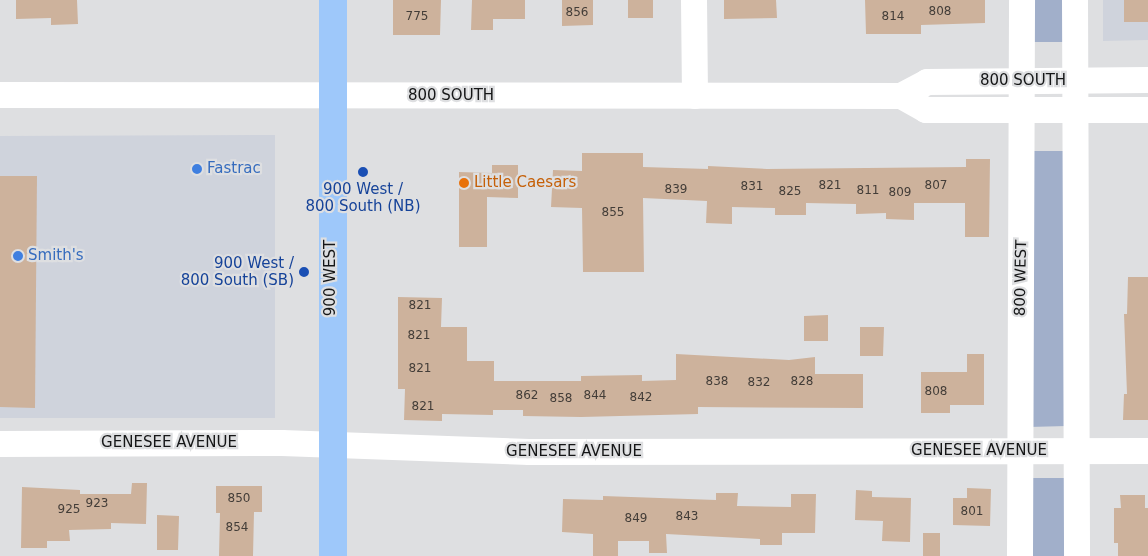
<!DOCTYPE html>
<style>
body{margin:0}
#map{position:relative;width:1148px;height:556px;overflow:hidden;background:#dedfe1;font-family:"DejaVu Sans",sans-serif}
div>[style]{position:absolute}
.built>*{inset:0;background:#cfd3dc}
.green>*{inset:0;background:#a1afca}
.building>*{inset:0;background:#cdb29c}
.minor>*{height:26px;margin:-13px;padding:0 13px;transform-origin:13px;border-radius:13px;background:#fff}
.major>*{height:28px;margin:-14px;padding:0 14px;transform-origin:14px;border-radius:14px;background:#9ec8fa}
.dots>*{width:14px;height:14px;translate:-50% -50%;box-sizing:border-box;border:2px solid #dedfe1;border-radius:50%}
span{translate:-50% -50%;white-space:nowrap;text-align:center;line-height:1.15;-webkit-text-stroke:4.5px #dedfe1;paint-order:stroke}
.number-label{font-size:12px;color:#433d38}
.number-label span{-webkit-text-stroke-width:0}
.street-label{font-size:15px;color:#151617}
.shop-label{font-size:15px;color:#366cbe}
.left{translate:0 -50%;text-align:left}
.food-label{font-size:15px;color:#c56008}
.transit-label{font-size:15px;color:#164399}
.right{translate:-100% -50%;text-align:right}
</style>
<div id="map">
<div class="built">
<div style="clip-path:polygon(1103px 0,1148px 0,1148px 40px,1103px 41px)"></div>
<div style="clip-path:polygon(275px 135px,275px 418px,0 418px,0 136px)"></div>
</div>
<div class="green">
<div style="clip-path:polygon(1027px 0,1067px 0,1067px 42px,1027px 42px)"></div>
<div style="clip-path:polygon(1028px 151px,1067px 151px,1067px 426px,1028px 427px)"></div>
<div style="clip-path:polygon(1028px 478px,1067px 478px,1067px 556px,1028px 556px)"></div>
</div>
<div class="building">
<div style="clip-path:polygon(16px 0,77px 0,78px 24px,51px 25px,51px 18px,16px 19px)"></div>
<div style="clip-path:polygon(393px 0,441px 0,440px 35px,393px 35px)"></div>
<div style="clip-path:polygon(472px 0,525px 0,525px 19px,493px 19px,493px 30px,471px 30px)"></div>
<div style="clip-path:polygon(562px 0,593px 0,593px 25px,562px 26px)"></div>
<div style="clip-path:polygon(628px 0,653px 0,653px 18px,628px 18px)"></div>
<div style="clip-path:polygon(724px 0,776px 0,777px 18px,724px 19px)"></div>
<div style="clip-path:polygon(865px 0,985px 0,985px 23px,921px 25px,921px 34px,866px 34px)"></div>
<div style="clip-path:polygon(1124px 0,1148px 0,1148px 22px,1124px 22px)"></div>
<div style="clip-path:polygon(582px 153px,643px 153px,643px 167px,708px 169px,708px 166px,767px 169px,966px 167px,966px 159px,990px 159px,989px 237px,965px 237px,965px 203px,914px 203px,914px 220px,886px 219px,886px 213px,856px 214px,856px 204px,806px 203px,806px 215px,775px 215px,775px 208px,732px 207px,732px 224px,706px 223px,707px 201px,643px 198px,644px 272px,583px 272px,582px 208px,551px 207px,553px 170px,582px 171px)"></div>
<div style="clip-path:polygon(492px 165px,518px 165px,518px 198px,487px 197px,487px 247px,459px 247px,459px 172px,492px 173px)"></div>
<div style="clip-path:polygon(0 176px,37px 176px,35px 408px,0 407px)"></div>
<div style="clip-path:polygon(1128px 277px,1148px 277px,1148px 420px,1123px 420px,1124px 394px,1127px 394px,1124px 314px,1127px 314px)"></div>
<div style="clip-path:polygon(398px 297px,442px 298px,441px 327px,467px 327px,467px 361px,494px 361px,494px 381px,581px 381px,581px 376px,642px 375px,642px 381px,676px 380px,676px 354px,789px 360px,815px 357px,815px 374px,863px 374px,863px 408px,698px 407px,698px 414px,581px 417px,523px 416px,523px 410px,493px 410px,493px 415px,442px 414px,442px 421px,404px 420px,405px 389px,398px 389px)"></div>
<div style="clip-path:polygon(828px 315px,828px 341px,804px 341px,804px 316px)"></div>
<div style="clip-path:polygon(860px 327px,884px 327px,883px 356px,860px 356px)"></div>
<div style="clip-path:polygon(967px 354px,984px 354px,984px 405px,950px 405px,950px 413px,921px 413px,921px 372px,967px 372px)"></div>
<div style="clip-path:polygon(132px 483px,147px 483px,146px 524px,111px 523px,111px 529px,69px 530px,70px 541px,47px 541px,47px 548px,21px 548px,22px 487px,80px 490px,80px 494px,131px 494px)"></div>
<div style="clip-path:polygon(216px 486px,262px 486px,262px 512px,254px 512px,253px 556px,219px 556px,220px 513px,216px 513px)"></div>
<div style="clip-path:polygon(967px 488px,991px 489px,990px 526px,953px 525px,953px 498px,967px 498px)"></div>
<div style="clip-path:polygon(856px 490px,872px 491px,872px 497px,911px 498px,910px 542px,882px 541px,883px 521px,855px 520px)"></div>
<div style="clip-path:polygon(716px 493px,738px 493px,737px 506px,791px 507px,791px 494px,816px 494px,815px 533px,782px 533px,782px 545px,760px 545px,760px 539px,666px 534px,667px 553px,649px 553px,649px 541px,618px 541px,618px 556px,593px 556px,593px 534px,562px 532px,563px 499px,603px 500px,603px 496px,716px 500px)"></div>
<div style="clip-path:polygon(1120px 495px,1145px 495px,1145px 508px,1148px 508px,1148px 556px,1118px 556px,1118px 543px,1114px 543px,1114px 508px,1121px 508px)"></div>
<div style="clip-path:polygon(157px 515px,179px 516px,178px 550px,157px 550px)"></div>
<div style="clip-path:polygon(923px 533px,940px 533px,940px 556px,923px 556px)"></div>
</div>
<div class="minor">
<div style="left:694px;top:0;width:96px;rotate:89.4deg"></div>
<div style="left:1075px;top:0;width:556px;rotate:89.79deg"></div>
<div style="left:0;top:95px;width:901px;rotate:0.06deg"></div>
<div style="left:901px;top:96px;width:30px;rotate:-28deg"></div>
<div style="left:927px;top:82px;width:221px;rotate:-0.5deg"></div>
<div style="left:901px;top:96px;width:29px;rotate:29deg"></div>
<div style="left:926px;top:110px;width:222px"></div>
<div style="left:0;top:444px;width:282px;rotate:-0.2deg"></div>
<div style="left:282px;top:443px;width:247px;rotate:2.1deg"></div>
<div style="left:529px;top:452px;width:619px;rotate:-0.09deg"></div>
<div style="left:1020px;top:556px;width:556px;rotate:-89.79deg"></div>
</div>
<div class="major">
<div style="left:333px;top:0;width:556px;rotate:90deg"></div>
</div>
<div class="dots">
<div style="left:197px;top:169px;background:#3f7fe0"></div>
<div style="left:363px;top:172px;background:#1a4fb4"></div>
<div style="left:464px;top:183px;background:#e8710a"></div>
<div style="left:18px;top:256px;background:#3f7fe0"></div>
<div style="left:304px;top:272px;background:#1a4fb4"></div>
</div>
<div class="number-label">
<span style="left:940px;top:12px">808</span>
<span style="left:577px;top:13px">856</span>
<span style="left:417px;top:17px">775</span>
<span style="left:893px;top:17px">814</span>
<span style="left:830px;top:186px">821</span>
<span style="left:936px;top:186px">807</span>
<span style="left:752px;top:187px">831</span>
<span style="left:676px;top:190px">839</span>
<span style="left:868px;top:191px">811</span>
<span style="left:790px;top:192px">825</span>
<span style="left:900px;top:193px">809</span>
<span style="left:613px;top:213px">855</span>
<span style="left:420px;top:306px">821</span>
<span style="left:419px;top:336px">821</span>
<span style="left:420px;top:369px">821</span>
<span style="left:717px;top:382px">838</span>
<span style="left:802px;top:382px">828</span>
<span style="left:759px;top:383px">832</span>
<span style="left:936px;top:392px">808</span>
<span style="left:527px;top:396px">862</span>
<span style="left:595px;top:396px">844</span>
<span style="left:641px;top:398px">842</span>
<span style="left:561px;top:399px">858</span>
<span style="left:423px;top:407px">821</span>
<span style="left:239px;top:499px">850</span>
<span style="left:97px;top:504px">923</span>
<span style="left:69px;top:510px">925</span>
<span style="left:972px;top:512px">801</span>
<span style="left:687px;top:517px">843</span>
<span style="left:636px;top:519px">849</span>
<span style="left:237px;top:528px">854</span>
</div>
<div class="street-label">
<span style="left:1023px;top:81px">800 SOUTH</span>
<span style="left:451px;top:96px">800 SOUTH</span>
<span style="left:331px;top:278px;rotate:-90deg">900 WEST</span>
<span style="left:1021px;top:278px;rotate:-89deg">800 WEST</span>
<span style="left:169px;top:443px">GENESEE AVENUE</span>
<span style="left:979px;top:451px">GENESEE AVENUE</span>
<span style="left:574px;top:452px">GENESEE AVENUE</span>
</div>
<div class="shop-label">
<span class="left" style="left:207px;top:169px">Fastrac</span>
<span class="left" style="left:28px;top:256px">Smith's</span>
</div>
<div class="food-label">
<span class="left" style="left:474px;top:183px">Little Caesars</span>
</div>
<div class="transit-label">
<span style="left:363px;top:198px">900 West /<br>800 South (NB)</span>
<span class="right" style="left:294px;top:272px">900 West /<br>800 South (SB)</span>
</div>
</div>
